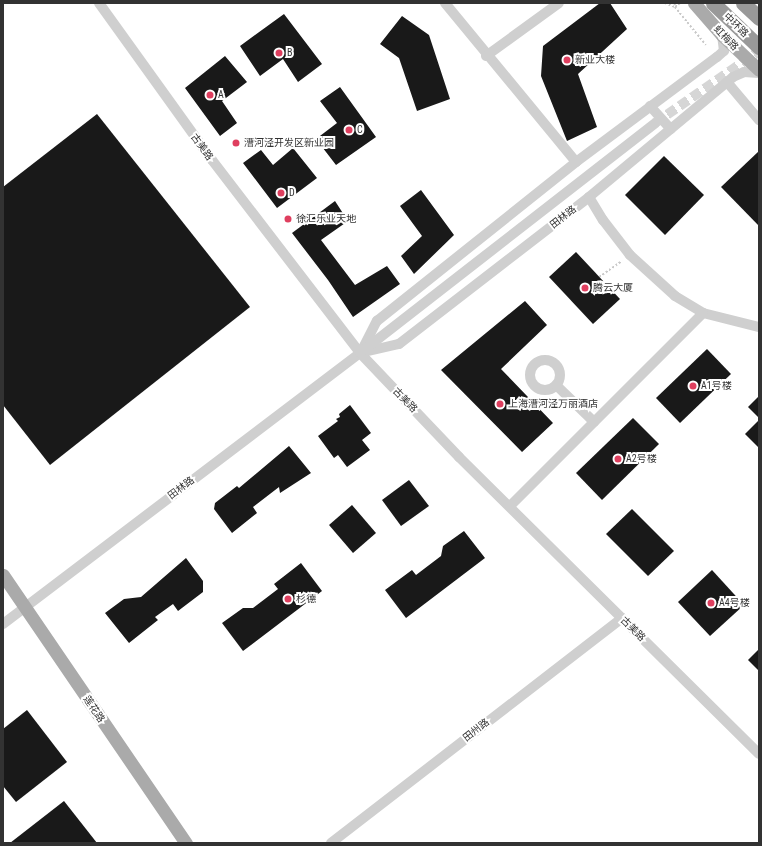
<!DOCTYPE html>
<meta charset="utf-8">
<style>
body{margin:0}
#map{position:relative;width:762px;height:846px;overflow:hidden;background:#fff;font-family:"Roboto Condensed","Noto Sans SC",sans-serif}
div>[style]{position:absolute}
.building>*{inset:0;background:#191919}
.minor-tunnel>*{height:10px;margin-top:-5px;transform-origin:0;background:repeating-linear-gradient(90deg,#d6d6d6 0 10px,transparent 0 15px)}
.path>*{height:1.5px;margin-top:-0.75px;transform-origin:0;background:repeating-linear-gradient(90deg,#c9c9c9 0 2px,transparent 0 4px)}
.minor>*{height:10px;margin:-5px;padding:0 5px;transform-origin:5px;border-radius:5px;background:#cfcfcf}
.minor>.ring{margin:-5px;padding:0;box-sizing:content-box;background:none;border:10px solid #cfcfcf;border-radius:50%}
.major>*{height:13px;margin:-6.5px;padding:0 6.5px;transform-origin:6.5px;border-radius:6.5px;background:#aaa}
.highway>*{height:15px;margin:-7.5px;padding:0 7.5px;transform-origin:7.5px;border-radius:7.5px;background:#999}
.dots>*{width:11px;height:11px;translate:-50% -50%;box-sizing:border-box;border:2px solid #fff;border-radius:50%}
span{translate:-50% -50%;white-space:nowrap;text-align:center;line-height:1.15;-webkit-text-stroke:4px #fff;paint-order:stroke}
.street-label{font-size:10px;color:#323232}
.poi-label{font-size:10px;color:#323232}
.left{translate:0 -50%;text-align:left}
.frame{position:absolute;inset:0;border:4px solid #323232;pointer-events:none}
</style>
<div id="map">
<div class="building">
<div style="clip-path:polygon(600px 3px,610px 3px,627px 29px,578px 74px,597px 127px,567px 141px,541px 76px,543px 46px)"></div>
<div style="clip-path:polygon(284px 14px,322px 64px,298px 82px,283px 59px,260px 76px,240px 46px)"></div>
<div style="clip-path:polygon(402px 16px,429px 35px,450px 99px,417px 111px,399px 58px,380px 44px)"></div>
<div style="clip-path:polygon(225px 56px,247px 82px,222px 101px,237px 123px,220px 136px,185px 88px)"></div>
<div style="clip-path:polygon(340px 87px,376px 137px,336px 165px,316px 139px,337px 123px,320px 101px)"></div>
<div style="clip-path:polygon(97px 114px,250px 307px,50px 465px,3px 405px,3px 187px)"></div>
<div style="clip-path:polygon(293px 148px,317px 178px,277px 208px,243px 163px,261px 150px,273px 165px)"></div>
<div style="clip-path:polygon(759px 151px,759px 226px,721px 187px)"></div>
<div style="clip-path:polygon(664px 156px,704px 195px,665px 235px,625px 195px)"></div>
<div style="clip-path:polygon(421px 190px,454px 235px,414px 274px,401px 256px,422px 236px,400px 206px)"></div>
<div style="clip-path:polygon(335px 201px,348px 221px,321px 240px,355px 285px,387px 266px,400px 284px,353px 317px,328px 280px,292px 233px)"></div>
<div style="clip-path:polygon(576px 252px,620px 299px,593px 324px,549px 277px)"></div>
<div style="clip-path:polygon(525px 301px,547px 325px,501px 369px,553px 423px,522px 452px,441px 370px)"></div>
<div style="clip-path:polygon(707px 349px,731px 374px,680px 423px,656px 398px)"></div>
<div style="clip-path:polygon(759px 396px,759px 418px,748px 407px)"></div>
<div style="clip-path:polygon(350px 405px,371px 433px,362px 440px,370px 450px,347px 467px,338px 455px,334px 458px,318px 436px,338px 421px,336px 419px,340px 417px,339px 414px)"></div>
<div style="clip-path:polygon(633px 418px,659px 444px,602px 500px,576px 473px)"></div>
<div style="clip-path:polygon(759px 420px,759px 448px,745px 434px)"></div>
<div style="clip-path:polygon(289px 446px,311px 473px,280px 493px,279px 487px,253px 507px,257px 513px,232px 533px,214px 509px,215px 503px,237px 486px,239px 488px)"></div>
<div style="clip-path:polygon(409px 480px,429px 506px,401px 526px,382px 500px)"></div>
<div style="clip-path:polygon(352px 505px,376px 533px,353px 553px,329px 525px)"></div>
<div style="clip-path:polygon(632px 509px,674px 551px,648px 576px,606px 534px)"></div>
<div style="clip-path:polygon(464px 531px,485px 558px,406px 618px,385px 590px,412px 570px,416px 575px,441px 556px,443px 546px)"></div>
<div style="clip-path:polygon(186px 558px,203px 581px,203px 592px,178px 611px,173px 604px,155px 617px,158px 620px,129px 643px,105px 613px,124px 599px,141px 597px)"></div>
<div style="clip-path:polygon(301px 563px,322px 591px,243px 651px,222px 623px,243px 608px,253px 608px,278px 589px,274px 584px)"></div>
<div style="clip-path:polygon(712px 570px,744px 605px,710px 636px,678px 602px)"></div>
<div style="clip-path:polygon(759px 649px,759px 671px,748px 660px)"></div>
<div style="clip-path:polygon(27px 710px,67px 762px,16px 802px,3px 786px,3px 729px)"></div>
<div style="clip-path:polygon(64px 801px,97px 843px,10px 843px)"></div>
</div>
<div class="minor-tunnel">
<div style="left:655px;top:123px;width:126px;rotate:-34.7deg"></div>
</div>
<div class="path">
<div style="left:665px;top:3px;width:11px;rotate:22deg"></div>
<div style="left:675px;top:7px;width:6px;rotate:-39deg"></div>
<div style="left:675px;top:3px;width:4px;rotate:90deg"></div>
<div style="left:675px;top:7px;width:49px;rotate:50.8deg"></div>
<div style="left:599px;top:277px;width:28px;rotate:-35deg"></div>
</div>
<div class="minor">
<div style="left:99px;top:3px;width:193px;rotate:54.3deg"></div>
<div style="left:212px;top:160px;width:243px;rotate:52.5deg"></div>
<div style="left:360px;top:353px;width:144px;rotate:46.4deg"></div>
<div style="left:459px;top:457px;width:422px;rotate:44.7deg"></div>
<div style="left:445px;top:3px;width:206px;rotate:50.5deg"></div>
<div style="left:486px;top:56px;width:90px;rotate:-36deg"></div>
<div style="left:727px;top:82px;width:50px;rotate:49.9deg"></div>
<div style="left:650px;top:106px;width:31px;rotate:48deg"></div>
<div style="left:589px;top:197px;width:27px;rotate:59deg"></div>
<div style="left:603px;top:220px;width:44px;rotate:52.4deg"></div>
<div style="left:630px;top:255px;width:61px;rotate:42.3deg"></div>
<div style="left:675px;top:296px;width:33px;rotate:31deg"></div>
<div style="left:703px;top:313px;width:58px;rotate:14deg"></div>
<div style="left:362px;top:350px;width:33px;rotate:-63deg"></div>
<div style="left:377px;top:321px;width:255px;rotate:-38.6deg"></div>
<div style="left:576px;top:162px;width:176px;rotate:-36.7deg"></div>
<div style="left:717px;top:57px;width:9px;rotate:-41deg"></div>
<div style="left:724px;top:51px;width:16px;rotate:-97deg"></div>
<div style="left:364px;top:352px;width:36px;rotate:-13deg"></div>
<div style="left:399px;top:344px;width:240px;rotate:-37.7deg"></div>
<div style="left:589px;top:197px;width:187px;rotate:-39.8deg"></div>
<div style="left:733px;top:77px;width:12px;rotate:-24deg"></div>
<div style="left:744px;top:72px;width:15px;rotate:4deg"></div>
<div class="ring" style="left:530px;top:360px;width:20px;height:20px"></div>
<div style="left:556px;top:385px;width:53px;rotate:44.2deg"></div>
<div style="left:510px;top:506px;width:273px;rotate:-45deg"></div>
<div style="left:3px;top:624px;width:448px;rotate:-37.2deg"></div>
<div style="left:360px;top:353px;width:374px;rotate:-37.9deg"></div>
<div style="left:331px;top:843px;width:368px;rotate:-37.7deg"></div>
</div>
<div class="major">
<div style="left:694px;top:3px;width:43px;rotate:48.8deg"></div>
<div style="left:722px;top:35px;width:51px;rotate:43.4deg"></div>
<div style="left:3px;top:575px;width:325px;rotate:55.7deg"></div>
</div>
<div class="highway">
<div style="left:713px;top:3px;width:64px;rotate:43.7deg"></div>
<div style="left:743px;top:3px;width:22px;rotate:43deg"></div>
</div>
<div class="dots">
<div style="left:279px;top:53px;background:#df3f5f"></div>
<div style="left:567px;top:60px;background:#df3f5f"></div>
<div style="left:210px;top:95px;background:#df3f5f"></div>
<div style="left:349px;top:130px;background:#df3f5f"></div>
<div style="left:236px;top:143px;background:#df3f5f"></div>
<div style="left:281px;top:193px;background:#df3f5f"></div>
<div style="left:288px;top:219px;background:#df3f5f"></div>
<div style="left:585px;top:288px;background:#df3f5f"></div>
<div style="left:693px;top:386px;background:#df3f5f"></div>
<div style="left:500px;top:404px;background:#df3f5f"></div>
<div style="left:618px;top:459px;background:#df3f5f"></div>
<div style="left:288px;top:599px;background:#df3f5f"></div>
<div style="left:711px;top:603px;background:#df3f5f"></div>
</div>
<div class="street-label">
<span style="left:736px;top:25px;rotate:44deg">中环路</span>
<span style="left:726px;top:38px;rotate:46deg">虹梅路</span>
<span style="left:202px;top:147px;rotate:54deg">古美路</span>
<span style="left:563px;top:217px;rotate:-38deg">田林路</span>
<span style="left:405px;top:400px;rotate:46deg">古美路</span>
<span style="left:181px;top:488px;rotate:-37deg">田林路</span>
<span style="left:633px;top:629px;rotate:45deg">古美路</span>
<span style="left:94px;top:709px;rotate:56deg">莲花路</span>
<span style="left:476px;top:730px;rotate:-38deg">田州路</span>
</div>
<div class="poi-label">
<span class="left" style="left:287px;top:53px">B</span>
<span class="left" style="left:575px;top:60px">新业大楼</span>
<span class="left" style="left:218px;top:95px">A</span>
<span class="left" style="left:357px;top:130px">C</span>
<span class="left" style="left:244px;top:143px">漕河泾开发区新业园</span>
<span class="left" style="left:289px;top:193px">D</span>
<span class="left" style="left:296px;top:219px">徐汇乐业天地</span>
<span class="left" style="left:593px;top:288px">腾云大厦</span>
<span class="left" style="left:701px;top:386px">A1号楼</span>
<span class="left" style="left:508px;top:404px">上海漕河泾万丽酒店</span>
<span class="left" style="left:626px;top:459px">A2号楼</span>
<span class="left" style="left:296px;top:599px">杉德</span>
<span class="left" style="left:719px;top:603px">A4号楼</span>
</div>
<div class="frame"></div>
</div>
